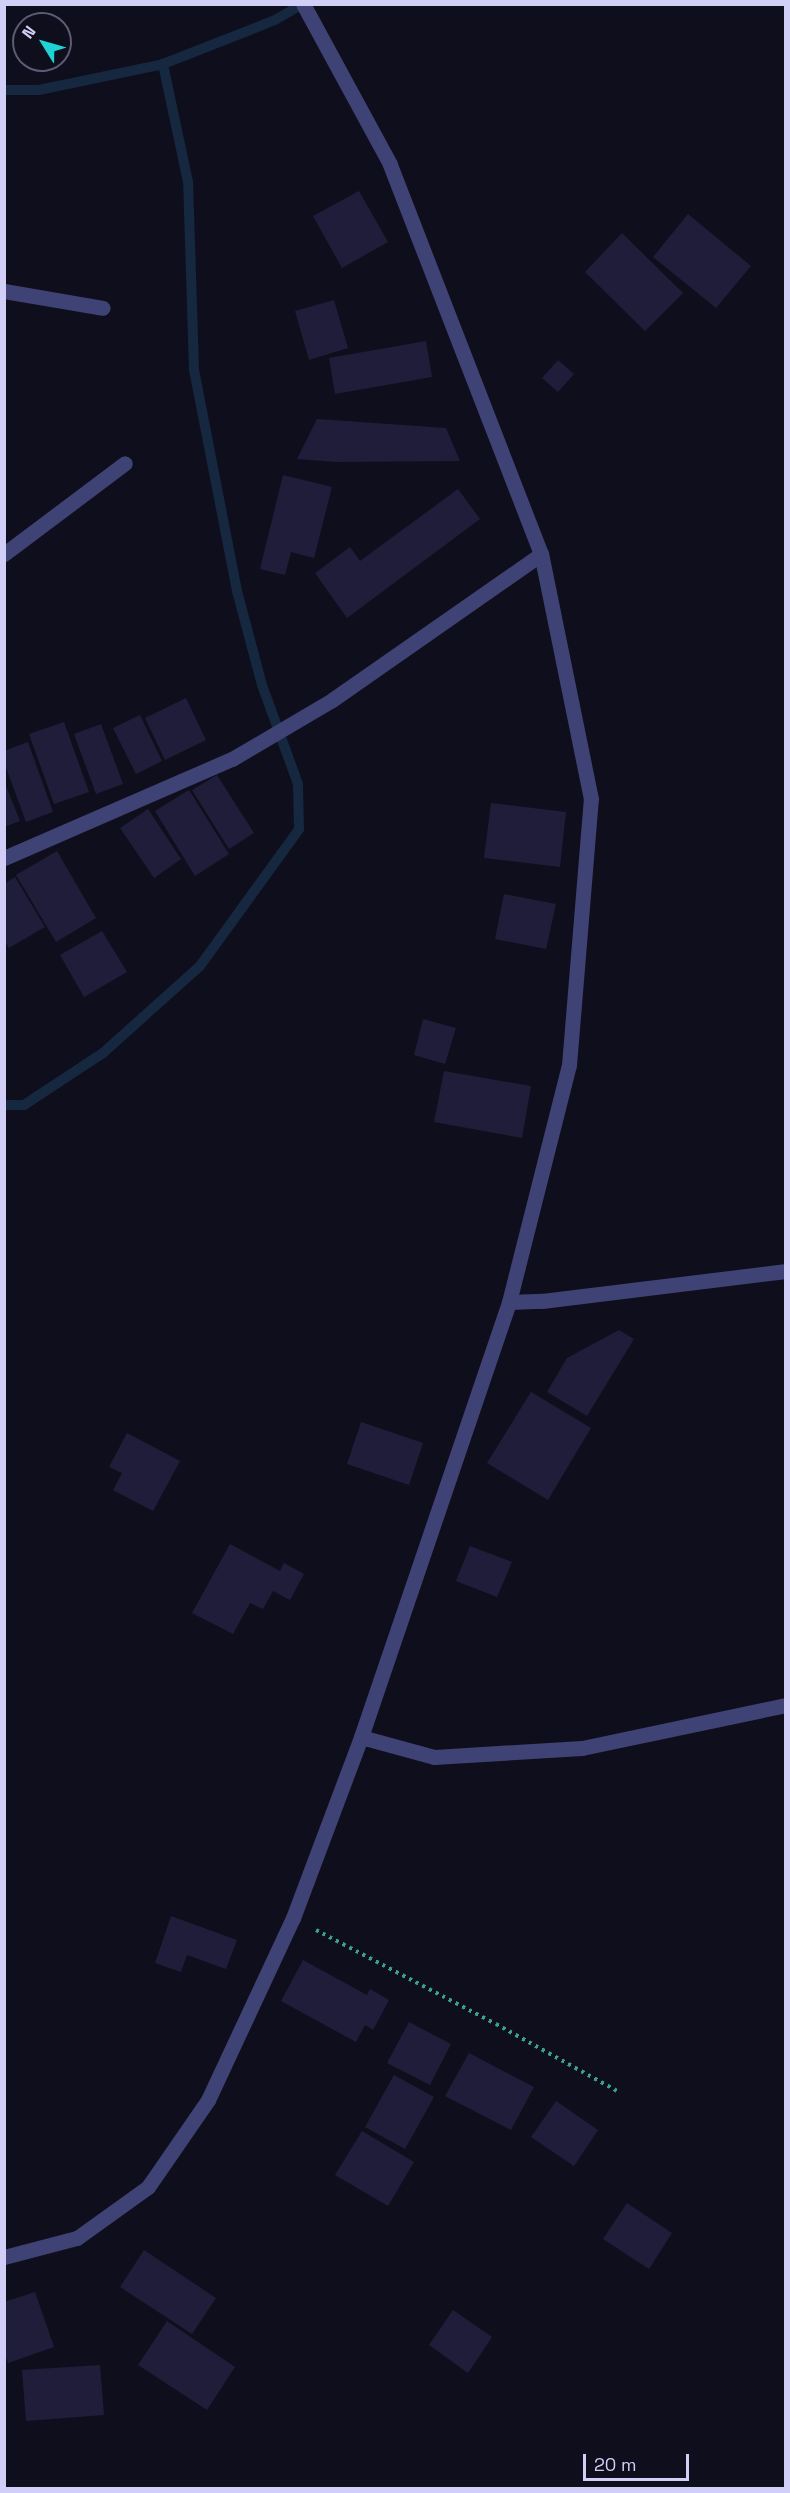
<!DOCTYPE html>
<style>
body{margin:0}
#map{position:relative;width:790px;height:2493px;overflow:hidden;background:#0f0e1c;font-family:"Space Grotesk",sans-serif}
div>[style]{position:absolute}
.stream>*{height:10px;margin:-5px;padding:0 5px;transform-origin:5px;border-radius:5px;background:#15283f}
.building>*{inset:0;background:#201d3a}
.path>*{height:4px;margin-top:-2px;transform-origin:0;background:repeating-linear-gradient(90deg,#3d9f91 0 3px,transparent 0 7.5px)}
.minor>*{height:15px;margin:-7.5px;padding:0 7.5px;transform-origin:7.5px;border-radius:7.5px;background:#3f4274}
span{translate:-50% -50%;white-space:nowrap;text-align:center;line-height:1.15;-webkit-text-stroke:4.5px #0f0e1c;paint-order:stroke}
.frame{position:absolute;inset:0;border:6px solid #d1cff8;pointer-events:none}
.north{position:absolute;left:12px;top:12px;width:60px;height:60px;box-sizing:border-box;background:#0f0e1c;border:2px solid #5d5b74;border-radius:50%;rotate:307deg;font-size:16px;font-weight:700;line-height:24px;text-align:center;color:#d1cff8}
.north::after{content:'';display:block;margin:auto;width:21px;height:27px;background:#1ed2d5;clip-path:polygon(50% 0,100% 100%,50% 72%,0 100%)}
.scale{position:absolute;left:583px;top:2454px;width:106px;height:27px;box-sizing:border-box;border:3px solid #d1cff8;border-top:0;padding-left:8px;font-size:18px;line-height:21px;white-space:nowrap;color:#d1cff8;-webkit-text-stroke:4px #0f0e1c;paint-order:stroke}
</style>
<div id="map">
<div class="stream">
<div style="left:4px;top:90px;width:35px"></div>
<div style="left:39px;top:90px;width:127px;rotate:-11.8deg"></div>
<div style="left:163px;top:64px;width:120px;rotate:-21.4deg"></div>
<div style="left:275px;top:20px;width:32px;rotate:-30deg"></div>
<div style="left:4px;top:1105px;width:20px"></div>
<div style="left:24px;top:1105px;width:95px;rotate:-33.4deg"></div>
<div style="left:103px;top:1053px;width:130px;rotate:-41.9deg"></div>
<div style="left:200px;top:966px;width:169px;rotate:-54.1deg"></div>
<div style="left:299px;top:829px;width:45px;rotate:-91.3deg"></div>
<div style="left:298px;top:784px;width:105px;rotate:-110deg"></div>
<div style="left:262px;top:685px;width:97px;rotate:-104.9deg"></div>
<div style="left:237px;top:591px;width:225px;rotate:-101deg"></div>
<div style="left:194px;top:370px;width:188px;rotate:-91.8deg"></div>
<div style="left:188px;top:182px;width:121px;rotate:-102deg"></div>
</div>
<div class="building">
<div style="clip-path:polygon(359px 191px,388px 242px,342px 268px,313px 216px)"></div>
<div style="clip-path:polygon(688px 214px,751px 266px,716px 308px,653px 257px)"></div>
<div style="clip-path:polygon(622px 233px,683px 293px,645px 331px,585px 272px)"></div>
<div style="clip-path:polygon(334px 300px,348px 348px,309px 360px,295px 311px)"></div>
<div style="clip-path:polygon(426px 341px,432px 377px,335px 394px,329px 358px)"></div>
<div style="clip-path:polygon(558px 360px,574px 374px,558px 392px,542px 378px)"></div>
<div style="clip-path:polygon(317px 419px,446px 428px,460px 461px,336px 462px,297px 459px)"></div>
<div style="clip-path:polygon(283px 475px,332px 487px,314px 558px,291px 552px,285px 575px,260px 569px)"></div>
<div style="clip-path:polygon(458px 489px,480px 519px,347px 618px,315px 573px,350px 547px,360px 561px)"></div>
<div style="clip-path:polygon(186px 698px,206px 740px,165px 760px,145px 718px)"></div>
<div style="clip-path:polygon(140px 715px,162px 761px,136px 774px,113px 728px)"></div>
<div style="clip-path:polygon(64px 722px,89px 792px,54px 804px,29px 734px)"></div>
<div style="clip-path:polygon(101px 724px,123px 784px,96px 794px,74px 734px)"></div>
<div style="clip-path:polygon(28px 742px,53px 812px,26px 822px,4px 762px,4px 751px)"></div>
<div style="clip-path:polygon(217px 775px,254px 833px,229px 849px,192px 790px)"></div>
<div style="clip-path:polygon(4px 781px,20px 821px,4px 827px)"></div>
<div style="clip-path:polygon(189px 790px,229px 854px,195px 876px,155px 811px)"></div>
<div style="clip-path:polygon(491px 803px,566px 812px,560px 867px,484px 858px)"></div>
<div style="clip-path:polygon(148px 809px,181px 859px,154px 878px,120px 828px)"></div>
<div style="clip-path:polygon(57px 851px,96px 918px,56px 942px,16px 875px)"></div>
<div style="clip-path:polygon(15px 877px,45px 927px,9px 948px,4px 940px,4px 884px)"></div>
<div style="clip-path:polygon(504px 894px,556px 904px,546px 949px,495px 939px)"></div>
<div style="clip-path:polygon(102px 931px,127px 972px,84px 997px,60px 955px)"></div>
<div style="clip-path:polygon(423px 1019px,456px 1028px,445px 1064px,414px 1055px)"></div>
<div style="clip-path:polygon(444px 1071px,531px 1086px,522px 1138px,434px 1122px)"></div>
<div style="clip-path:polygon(619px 1330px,634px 1339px,587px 1416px,547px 1392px,567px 1358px)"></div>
<div style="clip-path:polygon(531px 1392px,591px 1428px,548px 1500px,487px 1463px)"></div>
<div style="clip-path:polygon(361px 1422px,423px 1443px,409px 1485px,347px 1464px)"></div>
<div style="clip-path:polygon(127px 1433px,180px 1461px,153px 1511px,113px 1490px,122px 1473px,109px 1467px)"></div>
<div style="clip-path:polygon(230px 1544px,280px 1571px,284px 1563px,304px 1574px,290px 1600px,273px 1591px,263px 1609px,250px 1603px,233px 1634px,192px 1613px)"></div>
<div style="clip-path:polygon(470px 1546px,512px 1562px,497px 1597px,456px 1581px)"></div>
<div style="clip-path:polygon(171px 1916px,237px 1940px,226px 1969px,187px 1955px,181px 1972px,155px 1963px)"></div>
<div style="clip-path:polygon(303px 1960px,367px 1995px,370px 1989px,389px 2000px,373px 2030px,365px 2025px,356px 2042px,281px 2001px)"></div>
<div style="clip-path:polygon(409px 2022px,451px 2044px,430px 2085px,387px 2063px)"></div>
<div style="clip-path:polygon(469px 2053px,534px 2087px,511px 2130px,445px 2096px)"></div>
<div style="clip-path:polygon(394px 2075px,434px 2097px,405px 2149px,365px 2127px)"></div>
<div style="clip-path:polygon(556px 2101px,598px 2130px,574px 2166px,531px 2137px)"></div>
<div style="clip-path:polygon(362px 2131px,414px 2162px,388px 2206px,335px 2175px)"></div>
<div style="clip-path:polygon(627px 2203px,672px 2233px,649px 2269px,603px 2239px)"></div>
<div style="clip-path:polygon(144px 2250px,216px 2298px,192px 2334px,120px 2287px)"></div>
<div style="clip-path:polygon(35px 2292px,54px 2347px,8px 2363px,4px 2353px,4px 2302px)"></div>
<div style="clip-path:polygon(453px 2310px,492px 2337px,468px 2373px,429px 2345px)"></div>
<div style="clip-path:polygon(167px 2321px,235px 2367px,207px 2410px,138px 2365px)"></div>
<div style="clip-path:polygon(100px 2365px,104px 2415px,26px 2421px,22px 2370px)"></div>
</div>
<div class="path">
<div style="left:316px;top:1930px;width:203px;rotate:27.6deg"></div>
<div style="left:496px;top:2024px;width:141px;rotate:28.9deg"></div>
</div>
<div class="minor">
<div style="left:4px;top:291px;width:100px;rotate:9.7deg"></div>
<div style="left:4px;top:554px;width:151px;rotate:-36.9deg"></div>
<div style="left:4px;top:858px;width:249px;rotate:-23.5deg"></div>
<div style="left:232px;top:759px;width:116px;rotate:-30.5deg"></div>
<div style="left:332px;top:700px;width:255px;rotate:-34.9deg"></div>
<div style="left:509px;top:1302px;width:33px;rotate:-2deg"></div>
<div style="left:542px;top:1301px;width:246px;rotate:-7deg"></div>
<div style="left:361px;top:1737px;width:76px;rotate:15.3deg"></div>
<div style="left:434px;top:1757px;width:148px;rotate:-3.5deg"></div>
<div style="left:582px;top:1748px;width:208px;rotate:-11.9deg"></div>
<div style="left:4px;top:2257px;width:75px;rotate:-14.6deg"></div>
<div style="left:77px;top:2238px;width:87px;rotate:-35.7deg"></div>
<div style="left:148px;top:2187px;width:106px;rotate:-55.4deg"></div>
<div style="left:208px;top:2100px;width:201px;rotate:-65deg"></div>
<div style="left:293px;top:1918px;width:193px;rotate:-69.4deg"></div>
<div style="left:361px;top:1737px;width:459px;rotate:-71.2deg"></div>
<div style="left:509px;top:1302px;width:244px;rotate:-75.8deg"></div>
<div style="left:569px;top:1065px;width:267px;rotate:-85.3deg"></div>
<div style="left:591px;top:799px;width:250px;rotate:-101.5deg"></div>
<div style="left:541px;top:554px;width:418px;rotate:-111.2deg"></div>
<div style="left:390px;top:164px;width:182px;rotate:-118.5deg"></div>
</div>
<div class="frame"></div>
<div class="north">N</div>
<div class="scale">20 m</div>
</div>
